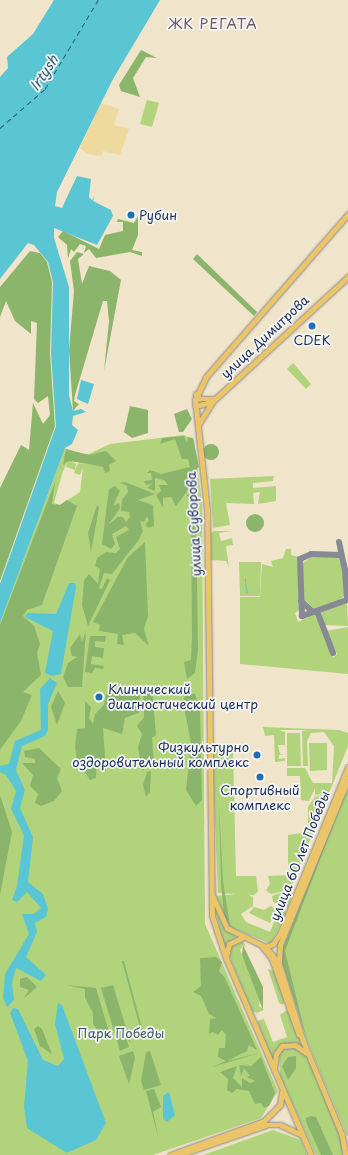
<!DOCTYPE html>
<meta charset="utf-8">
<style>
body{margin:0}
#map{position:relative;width:348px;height:1155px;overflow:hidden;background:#f0e4ca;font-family:"Playpen Sans",sans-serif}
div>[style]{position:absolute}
.green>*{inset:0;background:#b1d37c}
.forest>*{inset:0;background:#8cb56c}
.round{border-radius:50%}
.sand>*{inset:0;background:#eeda9e}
.water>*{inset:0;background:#5ac6d4}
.stream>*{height:1px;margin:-0.5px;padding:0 0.5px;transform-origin:0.5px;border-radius:0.5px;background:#5ac6d4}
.ferry>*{height:1px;margin-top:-0.5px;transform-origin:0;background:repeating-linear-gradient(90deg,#2e5c81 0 5px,transparent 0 9px)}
.taxiway>*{height:6px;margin:-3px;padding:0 3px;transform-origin:3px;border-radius:3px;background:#868a94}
.roads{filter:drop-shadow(0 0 1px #868a94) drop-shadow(0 0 1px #868a94)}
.major>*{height:4.5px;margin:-2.25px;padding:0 2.25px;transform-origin:2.25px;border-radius:2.25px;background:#edc569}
.dots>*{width:11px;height:11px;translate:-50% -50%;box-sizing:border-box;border:2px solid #f6f6f2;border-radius:50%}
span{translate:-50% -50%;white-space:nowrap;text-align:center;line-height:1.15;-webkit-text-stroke:3.5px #f6f6f2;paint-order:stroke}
.poi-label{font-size:13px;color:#1b2f5e}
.left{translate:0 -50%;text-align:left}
.right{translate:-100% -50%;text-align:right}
.street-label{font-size:13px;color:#1b2f5e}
.park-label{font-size:13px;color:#405866}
.neighbourhood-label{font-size:14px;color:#66586d;letter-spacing:1px}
.water-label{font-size:14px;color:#2e5c81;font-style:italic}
</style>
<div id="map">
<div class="green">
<div style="clip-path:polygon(147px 100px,159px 103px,152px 127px,140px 124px)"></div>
<div style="clip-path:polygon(293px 363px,311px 384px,306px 389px,287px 369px)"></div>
<div style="clip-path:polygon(evenodd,184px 435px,194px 440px,202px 503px,205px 924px,278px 1091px,261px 1118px,153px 1155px,0 1155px,0 623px,65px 448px,74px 453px,89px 454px,110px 444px,184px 435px,68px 459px,84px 464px,78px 463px,74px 473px,80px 475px,83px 467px,80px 492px,60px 505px,54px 503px,62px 474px,67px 462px,66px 467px,75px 470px,76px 464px,68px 459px)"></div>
<div style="clip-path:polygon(274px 476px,273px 481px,253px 483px,253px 488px,276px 486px,276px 501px,258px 504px,260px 492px,253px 493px,254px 504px,226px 503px,230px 525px,213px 528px,210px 479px)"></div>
<div style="clip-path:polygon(214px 531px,232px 531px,219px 533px,221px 541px,232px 538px,233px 545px,226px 546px,229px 568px,226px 561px,211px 560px,211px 533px)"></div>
<div style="clip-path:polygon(286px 549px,291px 549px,291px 555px,298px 557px,300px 609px,295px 613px,298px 622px,317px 613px,333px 658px,337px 654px,326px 631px,348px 627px,348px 674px,240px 664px,240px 597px,260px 597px,262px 564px,273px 567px,271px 561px,283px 558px)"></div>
<div style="clip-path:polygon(314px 555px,340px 556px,346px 593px,341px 600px,314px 609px,303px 598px,302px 564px)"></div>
<div style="clip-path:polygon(239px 562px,261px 562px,260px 596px,240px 596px)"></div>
<div style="clip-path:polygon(347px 602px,348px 626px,323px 625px,321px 610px)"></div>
<div style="clip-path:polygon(263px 727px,339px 730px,348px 733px,348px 746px,290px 890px,271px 894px,266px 890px,270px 884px,268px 876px,288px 875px,288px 835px,308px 832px,308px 807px,315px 797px,326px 793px,315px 795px,315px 788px,309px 801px,301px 800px,300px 776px,287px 776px,287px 768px,305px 768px,313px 783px,332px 783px,334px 746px,324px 732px,311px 733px,307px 741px,308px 766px,303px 766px,302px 731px,307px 730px,278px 730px,285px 732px,285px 745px,278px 745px,280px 754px,285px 754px,279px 755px,279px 759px,285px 758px,285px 761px,275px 762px,274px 735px,265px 736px)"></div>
<div style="clip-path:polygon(287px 733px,300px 733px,301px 766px,287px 766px)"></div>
<div style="clip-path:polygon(309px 743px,327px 743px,327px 770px,310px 771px)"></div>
<div style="clip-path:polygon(212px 749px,233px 750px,236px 876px,256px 876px,258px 891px,254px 895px,218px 893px)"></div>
<div style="clip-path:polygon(348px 783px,348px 1138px,306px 1038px,281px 952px)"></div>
<div style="clip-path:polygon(214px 863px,217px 896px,245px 893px,253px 897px,253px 906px,241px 914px,246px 922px,270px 932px,279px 909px,287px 912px,271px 944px,228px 926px,217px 901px)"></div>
<div style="clip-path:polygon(280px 893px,293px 893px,288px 908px,273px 902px,272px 896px)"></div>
<div style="clip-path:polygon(213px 903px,223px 925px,236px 937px,225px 948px)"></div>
<div style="clip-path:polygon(271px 906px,277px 908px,270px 923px,249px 913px,254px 907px,264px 910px)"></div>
<div style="clip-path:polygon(243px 941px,246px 947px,243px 945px,240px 950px,242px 955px,260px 998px,259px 1006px,264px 1010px,257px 1013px,252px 1011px,228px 953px,232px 944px)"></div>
<div style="clip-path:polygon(268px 969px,274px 971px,285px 1001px,283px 1005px,279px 1003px)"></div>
<div style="clip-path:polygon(287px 1010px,303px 1045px,283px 1044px,272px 1058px,257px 1021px,264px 1019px,273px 1042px,287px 1037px,280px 1015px)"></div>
<div style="clip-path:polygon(295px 1047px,307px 1055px,340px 1134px,343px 1155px,316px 1155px,280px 1076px,279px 1054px,286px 1047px)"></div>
<div style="clip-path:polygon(273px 1130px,301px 1140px,307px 1155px,203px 1155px)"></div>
</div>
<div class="forest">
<div style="clip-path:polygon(141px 50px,157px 58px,146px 57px,133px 78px,140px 97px,121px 91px,119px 85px)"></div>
<div style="clip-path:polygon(138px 216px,138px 235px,132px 250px,142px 252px,142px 256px,130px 252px,96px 258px,89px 249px,84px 253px,86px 246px,80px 244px,74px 252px,71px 249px,68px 259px,67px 245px,58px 237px,63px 231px,99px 249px,105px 235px,123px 231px,123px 222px,117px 222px,118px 219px,134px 223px)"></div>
<div style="clip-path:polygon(30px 251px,40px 253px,47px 262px,52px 282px,50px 354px,55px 426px,0 581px,0 488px,21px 445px,29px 450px,33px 403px,43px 424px,50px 415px,48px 396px,38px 403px,34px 399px,37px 323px,31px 321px,31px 334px,15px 321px,6px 301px,0 317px,0 287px)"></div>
<div style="clip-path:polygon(77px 252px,84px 254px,78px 259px,82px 284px,89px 266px,110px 271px,121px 280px,104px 371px,109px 321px,107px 301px,103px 301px,75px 395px,74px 401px,79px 404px,73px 411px,69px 350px,74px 291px,70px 261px)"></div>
<div style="clip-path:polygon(197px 254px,257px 312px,254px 316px,193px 259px)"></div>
<div style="clip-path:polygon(130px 406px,148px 410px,148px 433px,132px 438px,124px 432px)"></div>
<div style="clip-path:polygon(187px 409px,192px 419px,183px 432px,179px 432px,174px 414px)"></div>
<div style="clip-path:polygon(184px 436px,187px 443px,188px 437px,193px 438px,199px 467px,195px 470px,197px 478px,176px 506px,171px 497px,163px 498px,163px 508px,156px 495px,161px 491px,159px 485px,168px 485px,164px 480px,155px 478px,155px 491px,147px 488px,153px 483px,146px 485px,144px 481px,152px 480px,151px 473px,147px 473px,150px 470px,161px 474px,190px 467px,188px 459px,182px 459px,175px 439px,160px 444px,162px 438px)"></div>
<div class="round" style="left:203px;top:444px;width:16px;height:16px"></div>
<div style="clip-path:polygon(66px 449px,89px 455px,106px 451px,116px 461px,109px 465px,110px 471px,105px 473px,103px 467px,84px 463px,68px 461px,63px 465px)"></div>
<div style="clip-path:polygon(55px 482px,52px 504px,60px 505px,67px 500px,77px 506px,42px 605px,27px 610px,23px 616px,34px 626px,40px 644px,37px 653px,41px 675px,23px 692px,32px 695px,21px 721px,0 750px,0 625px)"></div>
<div style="clip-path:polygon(125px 482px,155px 494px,138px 500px,153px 505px,154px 526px,148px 528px,145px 524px,149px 521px,147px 516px,144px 522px,140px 521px,143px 531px,138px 541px,112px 574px,104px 573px,99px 588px,102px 589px,107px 578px,110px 580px,88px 626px,82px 605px,84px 580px,89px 574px,98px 584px,100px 569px,95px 566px,97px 558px,106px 552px,116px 553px,120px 549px,116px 537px,129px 530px,126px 526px,112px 534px,115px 544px,111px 549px,102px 544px,109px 489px,115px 486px,120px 491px,113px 506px,119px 503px,120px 508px,108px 525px,118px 517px,123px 517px,126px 522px,130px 517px,129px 512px,121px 511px,122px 500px,128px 492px,127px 486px,120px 483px)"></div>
<div style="clip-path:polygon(190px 493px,196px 503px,198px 650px,195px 673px,187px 679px,184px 662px,191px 660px,192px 636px,191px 506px,187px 495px)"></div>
<div style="clip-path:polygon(97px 505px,99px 508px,91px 552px,88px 533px)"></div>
<div class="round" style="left:246px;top:514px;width:18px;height:18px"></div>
<div style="clip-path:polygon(145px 542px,148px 616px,144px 629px,149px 646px,135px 633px,122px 635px,124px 645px,117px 644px,118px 634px,99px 631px,100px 625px,93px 622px,128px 557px)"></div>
<div style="clip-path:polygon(86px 631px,82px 687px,68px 687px,63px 677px,68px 663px,77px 657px,72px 656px,70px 648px,80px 634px,82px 642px)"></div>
<div style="clip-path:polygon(90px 636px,106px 636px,105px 642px,95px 641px,95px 647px,104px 648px,103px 658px,92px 656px,91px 664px,104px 666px,103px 669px,95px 668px,92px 673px,85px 672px)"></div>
<div style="clip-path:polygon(130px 688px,136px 688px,140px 696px,139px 713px,125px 718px,122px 734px,103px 728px,106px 771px,101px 771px,97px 757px,96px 778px,90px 780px,77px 761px,75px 747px,77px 729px,85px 728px,85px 701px,91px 707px,89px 718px,93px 724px,95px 714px,104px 705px,106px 694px,130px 693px)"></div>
<div style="clip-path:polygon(152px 688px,156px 735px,152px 738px,154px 762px,142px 771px,138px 747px,142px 734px,137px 726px,144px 717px,143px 689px)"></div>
<div style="clip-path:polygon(58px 691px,65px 703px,57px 725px,51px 707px)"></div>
<div style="clip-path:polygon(186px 693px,195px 694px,200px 709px,202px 800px,196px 806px,186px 790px,191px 743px,183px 702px)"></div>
<div style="clip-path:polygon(39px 748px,61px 769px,57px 778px,62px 791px,54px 801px,41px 806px,35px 803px,38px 794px,30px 786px,33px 775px,22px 763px,35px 763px,35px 759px,25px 757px,24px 751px)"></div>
<div style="clip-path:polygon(151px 771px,150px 792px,146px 797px,143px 785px,147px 772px)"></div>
<div style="clip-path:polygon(0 795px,12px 832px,0 895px)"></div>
<div style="clip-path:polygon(219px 805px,223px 881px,230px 926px,224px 916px,221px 881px)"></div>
<div style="clip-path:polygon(336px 817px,285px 951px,306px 1037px,280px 956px)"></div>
<div style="clip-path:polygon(243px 945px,263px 987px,263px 1010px,242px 955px)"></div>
<div style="clip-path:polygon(216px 957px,222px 962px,219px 971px,225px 978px,257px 1050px,249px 1045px,247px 1051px,227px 1061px,259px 1053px,212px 1067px,226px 1061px,218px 1057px,219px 1048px,225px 1048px,226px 1035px,222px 1030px,218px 1035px,213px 1032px,209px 1034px,210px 1019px,216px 1018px,209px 1014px,201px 996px,193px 992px,201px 986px,200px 958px)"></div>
<div style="clip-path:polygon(122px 961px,124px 961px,145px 1039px,143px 1039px)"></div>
<div style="clip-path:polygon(27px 977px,37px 987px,23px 999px,29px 990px,20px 987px,20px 979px)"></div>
<div style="clip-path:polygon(67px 985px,96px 988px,111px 1039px,104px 1039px,93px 1024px,93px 1013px,85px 998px,85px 989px)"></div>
<div style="clip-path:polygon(113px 985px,131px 1044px,125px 1035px,129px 1047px,120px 1051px,101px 988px)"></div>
<div style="clip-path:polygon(38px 1026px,42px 1029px,52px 1054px,40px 1046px,34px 1029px)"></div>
<div style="clip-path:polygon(133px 1051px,135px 1058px,129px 1084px,119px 1056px)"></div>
<div style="clip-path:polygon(150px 1051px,161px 1085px,144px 1090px,141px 1081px,146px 1052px)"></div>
<div style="clip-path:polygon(296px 1056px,296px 1068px,288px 1080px,282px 1066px,288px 1057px)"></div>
<div style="clip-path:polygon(261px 1057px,275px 1093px,269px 1106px,264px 1108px,261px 1103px,255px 1104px,249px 1091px,237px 1089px,232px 1093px,227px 1090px,228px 1079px,220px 1072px,237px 1066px,233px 1078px,242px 1087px,242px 1078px,250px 1083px,255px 1081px,247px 1077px,250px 1076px,244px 1068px,241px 1076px,239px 1065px,251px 1066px)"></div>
<div style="clip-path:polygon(154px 1089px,161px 1107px,153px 1112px,159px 1140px,146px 1091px)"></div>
<div style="clip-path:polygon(311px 1116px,316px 1117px,333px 1155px,321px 1155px,306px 1122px,306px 1118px)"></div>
</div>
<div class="sand">
<div style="clip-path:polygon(101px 103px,119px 109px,114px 125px,129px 129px,120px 155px,103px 151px,101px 156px,88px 154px,80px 148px)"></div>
</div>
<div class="water">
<div style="clip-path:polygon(54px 0,160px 0,113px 79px,57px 192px,55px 206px,62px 208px,77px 176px,91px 179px,89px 197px,92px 200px,95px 196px,93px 201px,111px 210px,113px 216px,97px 245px,54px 228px,54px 238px,69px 287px,69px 395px,73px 411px,81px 409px,86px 412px,73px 416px,72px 425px,78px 430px,72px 444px,65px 448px,0 623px,0 584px,56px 426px,51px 354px,53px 282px,48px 262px,34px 245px,28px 243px,0 279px,0 77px,8px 68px,7px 57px,33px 34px)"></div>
<div style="clip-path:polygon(81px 380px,94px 384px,88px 404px,77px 399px)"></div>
<div style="clip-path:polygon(69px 583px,75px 583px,76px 587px,61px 674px,52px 676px,45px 673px,53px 631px,25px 617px,27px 613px,56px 614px)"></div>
<div style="clip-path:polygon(50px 678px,57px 683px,48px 704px,48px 730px,45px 736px,22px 746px,16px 770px,25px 790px,20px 808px,33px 837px,28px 882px,43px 894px,48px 909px,46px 917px,35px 923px,37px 932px,26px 957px,46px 975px,41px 981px,16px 968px,12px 983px,14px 1000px,7px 1007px,3px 998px,5px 974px,29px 934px,22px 914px,34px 914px,41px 908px,27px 892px,17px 902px,12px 900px,17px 886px,24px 835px,11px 809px,16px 791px,6px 775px,0 772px,0 766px,9px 764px,15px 741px,41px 730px,40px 689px)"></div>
<div style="clip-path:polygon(58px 1003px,62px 1005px,106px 1123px,96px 1140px,67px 1153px,27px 1128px,24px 1107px,28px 1061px,10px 1013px,13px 1008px,18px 1009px,43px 1060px,58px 1066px,64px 1059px,55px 1024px)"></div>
<div style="clip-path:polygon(169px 1092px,175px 1115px,167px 1122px,163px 1119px,163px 1096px)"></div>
</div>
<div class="stream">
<div style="left:245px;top:581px;width:3px;rotate:-90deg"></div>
<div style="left:245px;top:583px;width:9px;rotate:77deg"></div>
</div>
<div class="ferry">
<div style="left:0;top:128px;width:60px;rotate:-40.9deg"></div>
<div style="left:45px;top:89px;width:104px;rotate:-59.2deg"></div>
</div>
<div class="taxiway">
<div style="left:339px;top:542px;width:24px;rotate:78deg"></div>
<div style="left:344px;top:565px;width:5px;rotate:79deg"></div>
<div style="left:345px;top:570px;width:30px;rotate:86deg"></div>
<div style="left:347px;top:600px;width:48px;rotate:160.4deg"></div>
<div style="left:302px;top:616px;width:57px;rotate:-92deg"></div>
<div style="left:300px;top:559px;width:12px;rotate:-24deg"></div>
<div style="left:311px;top:554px;width:30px;rotate:2deg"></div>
<div style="left:301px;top:601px;width:16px;rotate:43deg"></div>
<div style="left:317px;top:611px;width:45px;rotate:69.1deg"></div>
</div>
<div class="roads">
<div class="major">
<div style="left:196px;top:394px;width:6px;rotate:51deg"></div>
<div style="left:200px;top:399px;width:15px"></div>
<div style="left:195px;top:406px;width:17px;rotate:-13deg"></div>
<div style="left:212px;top:402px;width:185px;rotate:-42.6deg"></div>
<div style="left:198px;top:425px;width:26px;rotate:-58deg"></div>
<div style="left:213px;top:896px;width:35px;rotate:66deg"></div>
<div style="left:227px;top:928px;width:43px;rotate:26deg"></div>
<div style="left:266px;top:947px;width:21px;rotate:51deg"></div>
<div style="left:279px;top:963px;width:81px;rotate:72.7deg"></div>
<div style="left:303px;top:1040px;width:102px;rotate:67.5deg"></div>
<div style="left:342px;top:1134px;width:21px;rotate:79deg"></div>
<div style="left:263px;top:947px;width:14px;rotate:51deg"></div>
<div style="left:272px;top:958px;width:81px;rotate:70.4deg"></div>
<div style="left:266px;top:947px;width:8px;rotate:-23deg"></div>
<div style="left:273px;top:944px;width:12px;rotate:-55deg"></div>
<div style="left:280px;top:934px;width:180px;rotate:-67.8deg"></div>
<div style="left:226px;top:957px;width:13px;rotate:-77deg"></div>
<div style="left:229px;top:944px;width:14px;rotate:-25deg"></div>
<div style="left:279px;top:961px;width:16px;rotate:-86deg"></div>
<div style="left:280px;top:945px;width:179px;rotate:-67.7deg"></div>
<div style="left:274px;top:1070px;width:16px;rotate:-83deg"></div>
<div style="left:276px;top:1054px;width:10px;rotate:-53deg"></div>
<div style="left:282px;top:1046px;width:13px;rotate:-4deg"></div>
<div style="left:295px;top:1045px;width:14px;rotate:34deg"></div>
<div style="left:170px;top:1155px;width:100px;rotate:-19.9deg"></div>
<div style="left:264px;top:1121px;width:23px;rotate:-45deg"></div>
<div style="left:280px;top:1105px;width:13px;rotate:-81deg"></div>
<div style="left:179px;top:1155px;width:92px;rotate:-19deg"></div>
<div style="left:266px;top:1125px;width:15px"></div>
<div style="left:281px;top:1125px;width:23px;rotate:25deg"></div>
<div style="left:311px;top:1155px;width:214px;rotate:-113.4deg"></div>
<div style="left:226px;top:959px;width:45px;rotate:-108deg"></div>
<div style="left:212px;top:916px;width:406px;rotate:-90.7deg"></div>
<div style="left:207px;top:510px;width:111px;rotate:-96.2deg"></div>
<div style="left:195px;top:400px;width:25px;rotate:-64deg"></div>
<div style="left:206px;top:377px;width:216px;rotate:-48.9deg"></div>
</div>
</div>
<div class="dots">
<div style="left:131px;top:215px;background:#1f6fb2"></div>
<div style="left:312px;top:326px;background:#1f6fb2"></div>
<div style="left:99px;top:697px;background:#1f6fb2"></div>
<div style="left:257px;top:755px;background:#1f6fb2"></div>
<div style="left:260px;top:777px;background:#1f6fb2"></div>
</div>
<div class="poi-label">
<span class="left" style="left:139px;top:215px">Рубин</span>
<span style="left:312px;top:340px">CDEK</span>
<span class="left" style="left:108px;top:697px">Клинический<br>диагностический центр</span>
<span class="right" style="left:249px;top:755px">Физкультурно<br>оздоровительный комплекс</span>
<span style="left:260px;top:798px">Спортивный<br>комплекс</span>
</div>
<div class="street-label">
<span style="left:265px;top:337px;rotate:-43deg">улица Димитрова</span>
<span style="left:194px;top:524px;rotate:-93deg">улица Суворова</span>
<span style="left:300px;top:856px;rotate:-68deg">улица 60 лет Победы</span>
</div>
<div class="park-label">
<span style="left:121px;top:1033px">Парк Победы</span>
</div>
<div class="neighbourhood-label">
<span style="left:213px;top:24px">ЖК РЕГАТА</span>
</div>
<div class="water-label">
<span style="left:44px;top:73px;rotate:-56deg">Irtysh</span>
</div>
</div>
